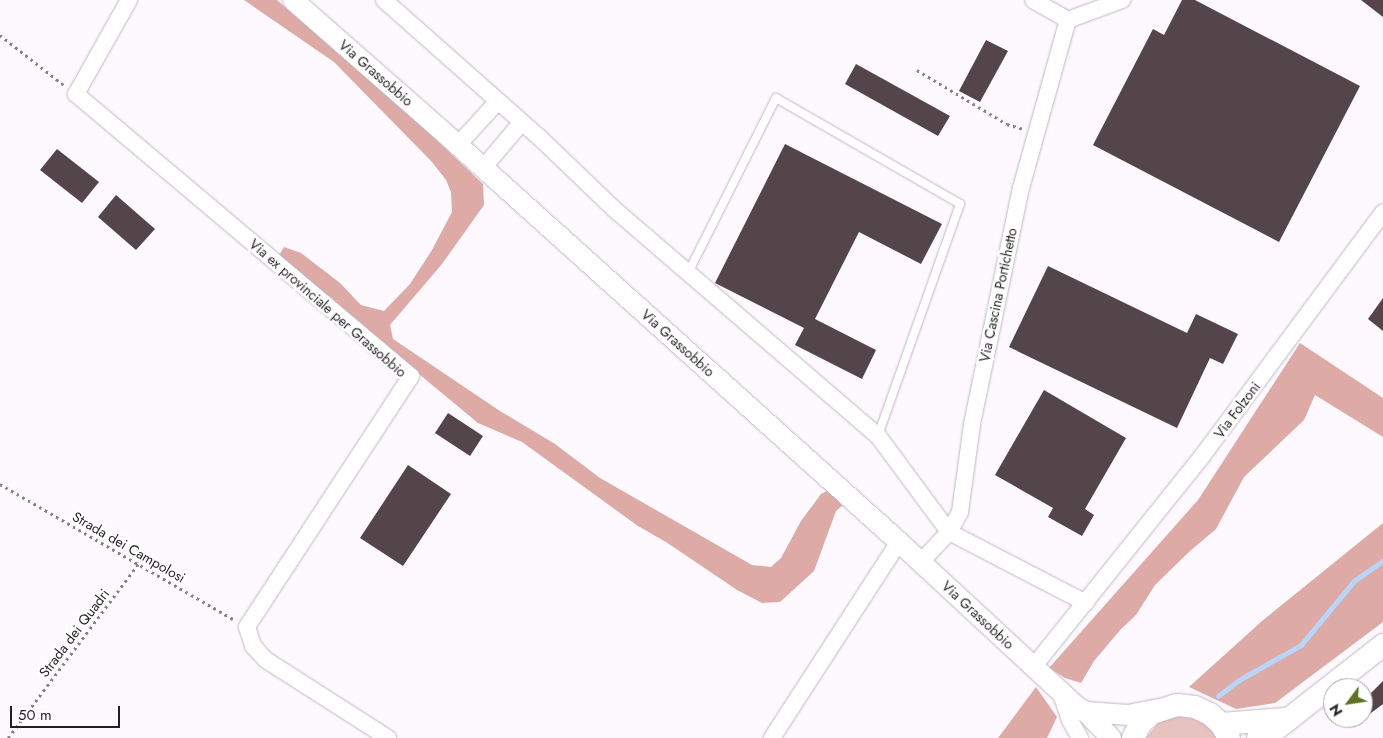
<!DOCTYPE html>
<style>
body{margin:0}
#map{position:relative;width:1383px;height:738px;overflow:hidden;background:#fdf9fe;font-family:Jost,sans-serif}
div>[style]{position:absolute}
.green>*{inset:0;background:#e7c3bf}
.forest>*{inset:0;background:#deaaa5}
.stream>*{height:4.5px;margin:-2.25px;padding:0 2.25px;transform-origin:2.25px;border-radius:2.25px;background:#b8d6fc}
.building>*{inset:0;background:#53454a}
.path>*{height:2.5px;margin-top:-1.25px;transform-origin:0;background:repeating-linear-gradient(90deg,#868287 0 2.5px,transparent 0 6.5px)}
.roads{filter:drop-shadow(0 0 1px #c1b6c3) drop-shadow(0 0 1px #c1b6c3)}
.service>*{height:8px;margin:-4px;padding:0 4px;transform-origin:4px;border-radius:4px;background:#fff}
.minor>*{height:16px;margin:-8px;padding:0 8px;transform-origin:8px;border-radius:8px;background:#fff}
.tertiary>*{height:20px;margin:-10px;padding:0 10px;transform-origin:10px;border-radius:10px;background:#fff}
.secondary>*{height:22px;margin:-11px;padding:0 11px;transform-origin:11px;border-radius:11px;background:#fff}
span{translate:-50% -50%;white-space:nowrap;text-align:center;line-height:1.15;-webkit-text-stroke:5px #fff;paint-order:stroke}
.street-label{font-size:14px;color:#231f24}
.north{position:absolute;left:1323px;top:678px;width:50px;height:50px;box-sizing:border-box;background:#fff;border:1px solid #a7a5a7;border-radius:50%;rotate:239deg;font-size:14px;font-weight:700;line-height:20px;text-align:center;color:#231f24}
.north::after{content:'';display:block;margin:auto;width:18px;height:22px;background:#5e7322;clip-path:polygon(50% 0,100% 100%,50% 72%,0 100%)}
.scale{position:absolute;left:10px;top:706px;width:110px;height:22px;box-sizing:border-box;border:2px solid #231f24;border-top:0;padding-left:6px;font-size:15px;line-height:18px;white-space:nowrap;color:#231f24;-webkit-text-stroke:4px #fff;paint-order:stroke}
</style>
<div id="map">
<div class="green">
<div style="clip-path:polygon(1181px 716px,1190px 716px,1205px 723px,1218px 738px,1146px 738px,1157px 724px,1165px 719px)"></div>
</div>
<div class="forest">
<div style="clip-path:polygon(244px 0,277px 0,424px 128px,483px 184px,484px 205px,442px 264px,390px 325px,393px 339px,500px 411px,555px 444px,600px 478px,752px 565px,771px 567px,781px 558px,801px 521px,821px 494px,827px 491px,843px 505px,836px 511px,814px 571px,780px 602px,762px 603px,737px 590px,666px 542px,638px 526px,522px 442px,478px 423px,278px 257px,284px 247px,301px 253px,340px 283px,361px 305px,384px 311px,410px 284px,432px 250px,452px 212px,451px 192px,446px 180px,432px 162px,334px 62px)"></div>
<div style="clip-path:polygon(1300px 343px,1383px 398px,1383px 437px,1315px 395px,1304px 420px,1244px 477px,1216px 529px,1190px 551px,1155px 585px,1136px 615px,1121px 629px,1094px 661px,1081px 683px,1065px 678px,1049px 668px,1198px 500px)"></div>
<div style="clip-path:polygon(1383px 523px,1383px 622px,1275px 703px,1236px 709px,1189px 687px,1262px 621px)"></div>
<div style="clip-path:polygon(1036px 687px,1057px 717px,1047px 738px,998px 738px)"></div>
</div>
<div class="stream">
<div style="left:1218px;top:696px;width:26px;rotate:-37deg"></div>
<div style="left:1239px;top:680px;width:71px;rotate:-29.4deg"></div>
<div style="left:1301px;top:645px;width:83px;rotate:-50.4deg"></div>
<div style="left:1354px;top:581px;width:35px;rotate:-35deg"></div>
</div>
<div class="building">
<div style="clip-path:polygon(1182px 0,1195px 0,1360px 86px,1279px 242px,1093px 145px,1153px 29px,1164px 35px)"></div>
<div style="clip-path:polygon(1361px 0,1383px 0,1383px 17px)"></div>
<div style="clip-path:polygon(986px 40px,1008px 51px,980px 102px,959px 91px)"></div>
<div style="clip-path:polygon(856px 64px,950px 116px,938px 136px,845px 84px)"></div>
<div style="clip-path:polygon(785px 144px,942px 224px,921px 264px,859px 232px,815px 319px,876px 350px,862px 379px,795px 345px,804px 328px,715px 283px)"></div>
<div style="clip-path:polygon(57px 149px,99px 182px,82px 203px,40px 170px)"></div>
<div style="clip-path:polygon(116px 195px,155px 229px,136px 250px,98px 217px)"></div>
<div style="clip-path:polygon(1048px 266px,1187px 333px,1196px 314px,1238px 334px,1223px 364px,1210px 358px,1177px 428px,1009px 347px)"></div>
<div style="clip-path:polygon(1383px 298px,1383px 331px,1368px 319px)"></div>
<div style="clip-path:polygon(1044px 390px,1126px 438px,1085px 509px,1094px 515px,1082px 536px,1048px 517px,1053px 508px,995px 475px)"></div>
<div style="clip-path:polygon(448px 413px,483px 436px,470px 456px,435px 433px)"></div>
<div style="clip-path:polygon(408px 465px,451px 494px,403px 566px,360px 538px)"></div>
<div style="clip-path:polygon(1383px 681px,1383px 704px,1363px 719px,1363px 701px)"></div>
</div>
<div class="path">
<div style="left:0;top:35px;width:83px;rotate:38.1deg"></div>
<div style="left:917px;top:70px;width:105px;rotate:31deg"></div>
<div style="left:1007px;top:124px;width:17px;rotate:17deg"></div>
<div style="left:0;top:484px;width:272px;rotate:30.1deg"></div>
<div style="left:8px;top:738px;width:217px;rotate:-53.2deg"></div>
</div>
<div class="roads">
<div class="service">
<div style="left:688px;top:273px;width:196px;rotate:-63.3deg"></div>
<div style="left:776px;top:98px;width:212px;rotate:29.9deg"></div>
<div style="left:960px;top:204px;width:246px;rotate:109.5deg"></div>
</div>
<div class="minor">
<div style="left:129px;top:0;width:108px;rotate:119.4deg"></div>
<div style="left:76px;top:94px;width:438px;rotate:40.1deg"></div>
<div style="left:411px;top:376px;width:300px;rotate:123.2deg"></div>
<div style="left:247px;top:627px;width:20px;rotate:72deg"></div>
<div style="left:253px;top:646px;width:19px;rotate:47deg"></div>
<div style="left:266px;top:660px;width:145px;rotate:32.6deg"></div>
<div style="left:384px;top:0;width:207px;rotate:41.5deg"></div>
<div style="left:539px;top:137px;width:104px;rotate:43.8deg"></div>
<div style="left:614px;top:209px;width:348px;rotate:40.7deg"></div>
<div style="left:878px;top:436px;width:119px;rotate:53.5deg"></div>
<div style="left:949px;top:532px;width:154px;rotate:27.4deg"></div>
<div style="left:1068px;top:20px;width:58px;rotate:-20.3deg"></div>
<div style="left:458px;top:145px;width:59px;rotate:-47.7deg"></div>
<div style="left:483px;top:168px;width:60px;rotate:-49.7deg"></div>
<div style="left:921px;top:562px;width:41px;rotate:-47deg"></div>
<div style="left:949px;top:532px;width:23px;rotate:-61deg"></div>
<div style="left:960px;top:512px;width:89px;rotate:-82.2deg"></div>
<div style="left:972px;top:424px;width:241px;rotate:-78.3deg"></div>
<div style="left:1021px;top:188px;width:174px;rotate:-74.4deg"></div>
<div style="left:1068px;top:20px;width:40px;rotate:-150.3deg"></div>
<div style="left:1034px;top:666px;width:265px;rotate:-51.3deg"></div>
<div style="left:1200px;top:459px;width:307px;rotate:-53.4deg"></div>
<div style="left:1060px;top:691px;width:31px;rotate:71deg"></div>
<div style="left:1070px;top:720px;width:21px;rotate:61deg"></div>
<div style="left:772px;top:738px;width:234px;rotate:-57.1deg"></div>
</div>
<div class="tertiary">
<div style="left:293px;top:0;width:220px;rotate:41.3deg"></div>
<div style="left:458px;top:145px;width:593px;rotate:41.99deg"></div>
<div style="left:899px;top:542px;width:243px;rotate:42.8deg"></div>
<div style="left:1077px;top:707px;width:10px;rotate:29deg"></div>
<div style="left:1086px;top:712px;width:36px;rotate:46deg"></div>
<div style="left:1086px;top:712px;width:42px;rotate:4.1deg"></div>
<div style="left:1128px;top:715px;width:33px;rotate:-11deg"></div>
</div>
<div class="secondary">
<div style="left:1221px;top:724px;width:64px;rotate:-4.5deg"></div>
<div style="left:1133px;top:738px;width:16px;rotate:-63deg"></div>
<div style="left:1140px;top:724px;width:16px;rotate:-43deg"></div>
<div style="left:1152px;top:713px;width:26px;rotate:-18deg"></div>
<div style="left:1177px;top:705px;width:18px;rotate:6deg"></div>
<div style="left:1195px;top:707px;width:17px;rotate:25deg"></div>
<div style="left:1210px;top:714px;width:15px;rotate:42deg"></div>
<div style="left:1221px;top:724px;width:16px;rotate:60deg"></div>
<div style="left:1258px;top:738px;width:20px;rotate:-27deg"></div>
<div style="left:1276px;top:729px;width:136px;rotate:-38.1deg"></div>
</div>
</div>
<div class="street-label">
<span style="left:376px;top:73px;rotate:41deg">Via Grassobbio</span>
<span style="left:998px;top:295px;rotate:-78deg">Via Cascina Portichetto</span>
<span style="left:328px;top:308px;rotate:41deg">Via ex provinciale per Grassobbio</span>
<span style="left:678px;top:343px;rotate:42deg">Via Grassobbio</span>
<span style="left:1237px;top:410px;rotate:-53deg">Via Folzoni</span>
<span style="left:129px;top:547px;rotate:30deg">Strada dei Campolosi</span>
<span style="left:978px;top:615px;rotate:43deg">Via Grassobbio</span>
<span style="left:74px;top:633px;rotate:-53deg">Strada dei Quadri</span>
</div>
<div class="north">N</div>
<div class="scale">50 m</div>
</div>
